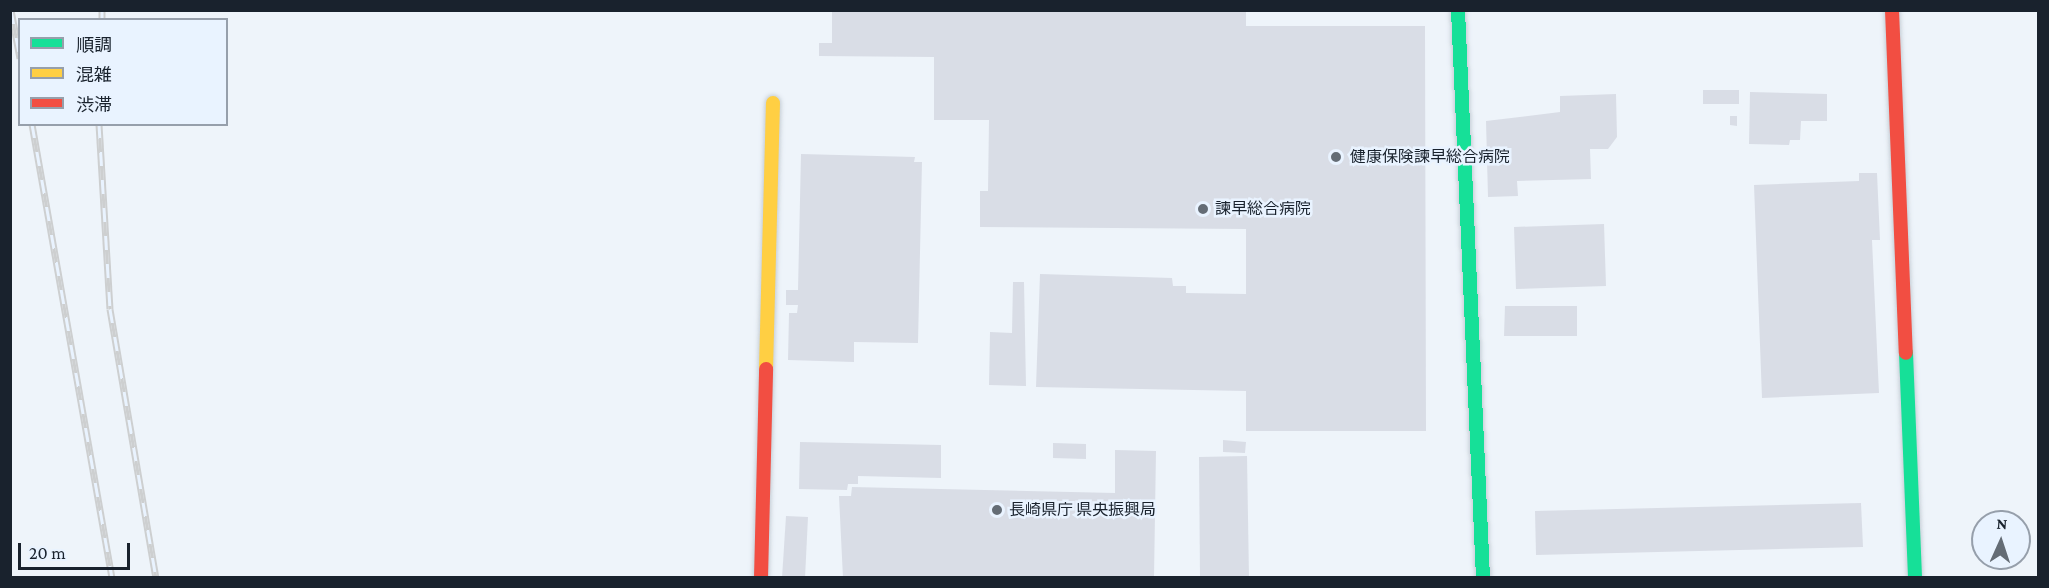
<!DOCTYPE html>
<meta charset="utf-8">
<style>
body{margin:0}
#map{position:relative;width:2049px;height:588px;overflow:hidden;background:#eef4fa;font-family:"Crimson Pro","Noto Sans JP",serif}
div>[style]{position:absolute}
.building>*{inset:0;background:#d9dde6}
.roads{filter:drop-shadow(0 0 2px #c7cfd7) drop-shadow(0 0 2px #c7cfd7)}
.fast>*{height:14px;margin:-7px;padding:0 7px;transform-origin:7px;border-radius:7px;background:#16e098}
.slow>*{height:14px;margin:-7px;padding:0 7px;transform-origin:7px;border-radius:7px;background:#ffcf43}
.jam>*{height:14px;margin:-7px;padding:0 7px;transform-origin:7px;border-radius:7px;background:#f24e42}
.rail>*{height:7px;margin-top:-3.5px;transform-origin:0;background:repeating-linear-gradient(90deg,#e9f3ff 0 14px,#cdcfd0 0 28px);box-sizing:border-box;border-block:2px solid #cdcfd0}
.dots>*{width:16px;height:16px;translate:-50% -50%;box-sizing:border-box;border:3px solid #e9f3ff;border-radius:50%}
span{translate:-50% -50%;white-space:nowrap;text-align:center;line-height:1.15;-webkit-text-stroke:5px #e9f3ff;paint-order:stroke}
.poi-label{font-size:16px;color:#19222d}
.left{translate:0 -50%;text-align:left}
.frame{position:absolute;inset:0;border:12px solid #19222d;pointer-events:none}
.legend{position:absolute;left:18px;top:18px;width:210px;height:108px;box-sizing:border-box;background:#e9f3ff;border:2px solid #969fab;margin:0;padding:8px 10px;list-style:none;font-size:18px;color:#19222d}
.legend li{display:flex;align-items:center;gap:12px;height:30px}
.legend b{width:30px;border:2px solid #969fab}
.north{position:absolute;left:1971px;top:510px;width:60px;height:60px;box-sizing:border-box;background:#e9f3ff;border:2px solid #969fab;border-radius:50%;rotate:3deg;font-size:16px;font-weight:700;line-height:24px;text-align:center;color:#19222d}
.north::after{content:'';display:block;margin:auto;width:21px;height:27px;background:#646c75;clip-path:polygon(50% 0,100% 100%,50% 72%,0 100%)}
.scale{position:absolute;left:18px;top:543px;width:112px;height:27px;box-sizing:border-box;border:3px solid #19222d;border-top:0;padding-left:8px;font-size:18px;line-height:21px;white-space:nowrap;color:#19222d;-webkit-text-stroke:4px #e9f3ff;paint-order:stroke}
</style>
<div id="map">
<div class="building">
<div style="clip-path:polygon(832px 10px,1246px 10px,1246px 26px,1425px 26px,1426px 431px,1246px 431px,1246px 391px,1036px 387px,1040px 274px,1172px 278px,1173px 286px,1186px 286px,1186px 293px,1246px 294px,1246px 229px,980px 227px,980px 191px,988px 191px,989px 120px,934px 120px,934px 57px,819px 56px,819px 43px,832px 43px)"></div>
<div style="clip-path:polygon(1703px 90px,1739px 90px,1739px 104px,1703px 104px)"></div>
<div style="clip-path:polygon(1750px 92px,1827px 94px,1827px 121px,1801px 121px,1800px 140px,1790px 140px,1789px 145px,1749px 144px)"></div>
<div style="clip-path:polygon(1616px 94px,1617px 137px,1608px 149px,1590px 149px,1591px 179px,1517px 181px,1518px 196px,1488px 197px,1486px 121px,1560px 112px,1560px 96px)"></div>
<div style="clip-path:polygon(1730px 116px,1737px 116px,1737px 126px,1730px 125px)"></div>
<div style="clip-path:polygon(801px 154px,915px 157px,914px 162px,922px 162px,918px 343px,854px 342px,854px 362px,788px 360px,789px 313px,797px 313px,798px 305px,786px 305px,786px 290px,798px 290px)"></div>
<div style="clip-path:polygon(1859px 173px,1877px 173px,1880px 240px,1872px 240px,1879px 393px,1762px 398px,1754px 185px,1859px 181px)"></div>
<div style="clip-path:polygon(1604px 224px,1606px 286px,1516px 289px,1514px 227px)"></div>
<div style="clip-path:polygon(1013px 282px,1024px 282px,1026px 386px,989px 385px,990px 332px,1012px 333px)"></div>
<div style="clip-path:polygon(1505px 306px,1577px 306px,1577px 336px,1504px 336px)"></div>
<div style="clip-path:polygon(1223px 440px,1246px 442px,1245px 453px,1223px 452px)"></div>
<div style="clip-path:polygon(800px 442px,941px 445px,941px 478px,858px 476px,858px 484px,848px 484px,847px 490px,799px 489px)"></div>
<div style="clip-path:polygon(1053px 443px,1086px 444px,1086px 459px,1053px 458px)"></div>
<div style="clip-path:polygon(1115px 450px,1156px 451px,1154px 578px,843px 578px,839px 496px,851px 496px,852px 487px,1115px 493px)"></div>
<div style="clip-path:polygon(1247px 456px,1249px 578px,1200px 578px,1199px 457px)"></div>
<div style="clip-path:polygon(1861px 503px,1863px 547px,1536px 555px,1535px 511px)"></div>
<div style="clip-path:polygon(786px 516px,808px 517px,805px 578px,782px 578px)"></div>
</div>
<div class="roads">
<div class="fast">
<div style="left:1458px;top:10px;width:569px;rotate:87.48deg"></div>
<div style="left:1906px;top:353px;width:225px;rotate:87.7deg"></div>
</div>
<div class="slow">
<div style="left:766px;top:369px;width:266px;rotate:-88.5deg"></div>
</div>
<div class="jam">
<div style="left:1892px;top:10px;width:343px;rotate:87.7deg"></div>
<div style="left:761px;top:578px;width:209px;rotate:-88.6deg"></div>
</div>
</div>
<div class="rail">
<div style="left:11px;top:10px;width:49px;rotate:79.4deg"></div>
<div style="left:102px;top:20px;width:10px;rotate:-90deg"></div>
<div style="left:32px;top:124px;width:461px;rotate:80deg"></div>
<div style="left:99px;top:124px;width:185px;rotate:86.6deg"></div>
<div style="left:110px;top:309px;width:273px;rotate:80.3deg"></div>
</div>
<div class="dots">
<div style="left:1336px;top:157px;background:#646c75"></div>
<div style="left:1203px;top:209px;background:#646c75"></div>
<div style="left:997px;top:510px;background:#646c75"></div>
</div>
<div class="poi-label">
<span class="left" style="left:1350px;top:157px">健康保険諫早総合病院</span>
<span class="left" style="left:1215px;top:209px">諫早総合病院</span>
<span class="left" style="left:1009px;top:510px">長崎県庁 県央振興局</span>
</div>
<div class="frame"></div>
<ul class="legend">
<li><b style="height:8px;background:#16e098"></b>順調</li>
<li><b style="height:8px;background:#ffcf43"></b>混雑</li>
<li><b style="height:8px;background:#f24e42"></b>渋滞</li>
</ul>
<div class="north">N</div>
<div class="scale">20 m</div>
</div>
